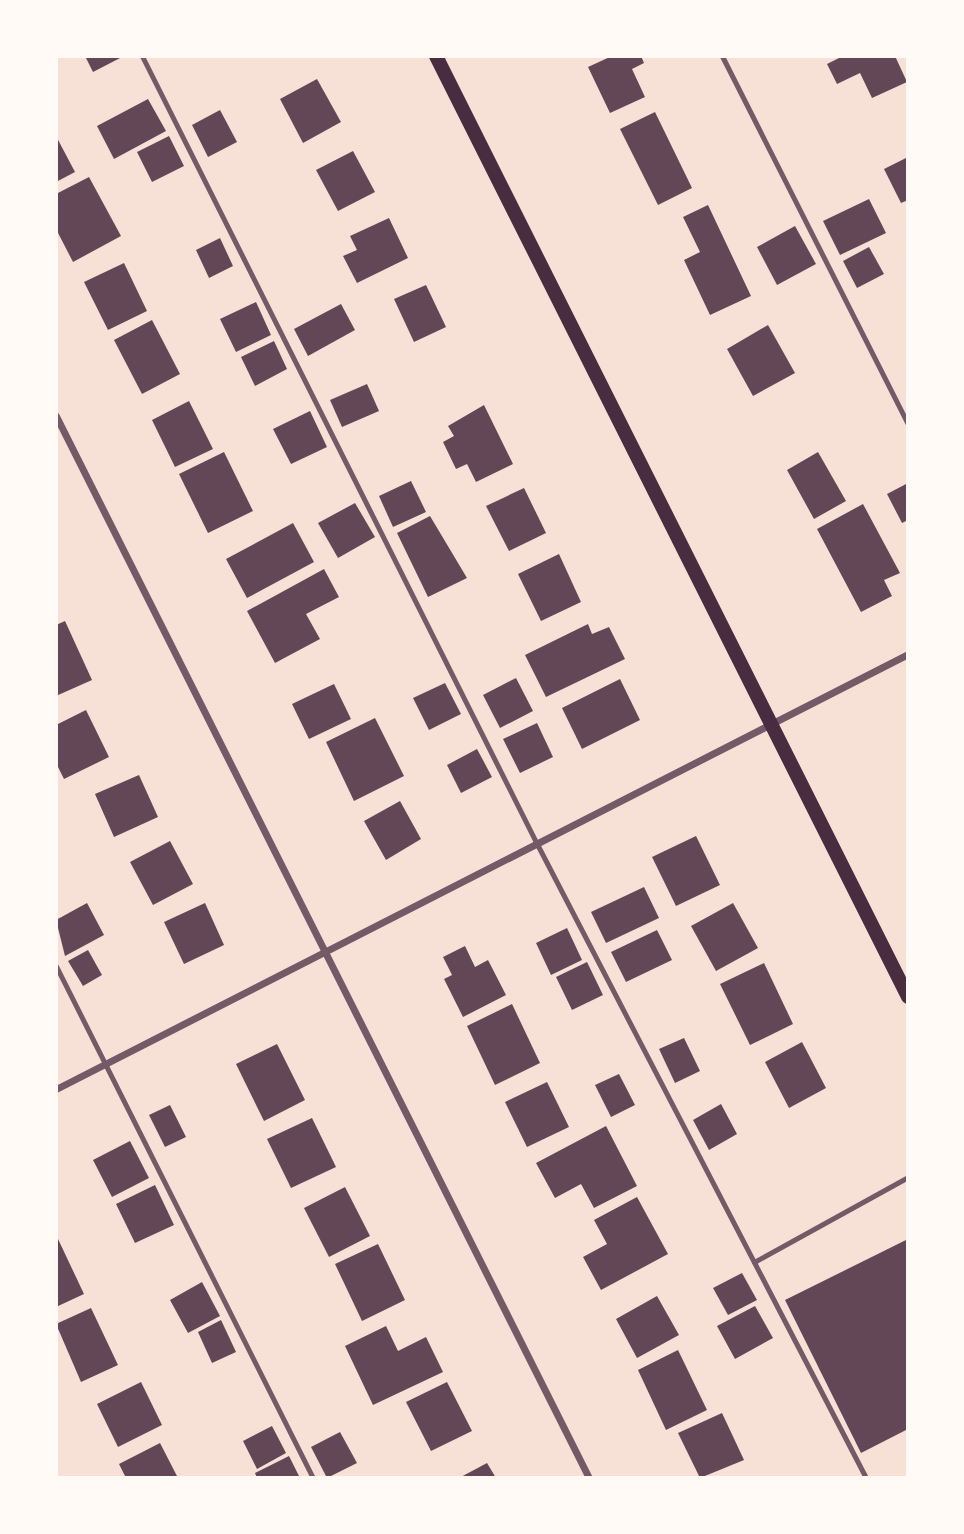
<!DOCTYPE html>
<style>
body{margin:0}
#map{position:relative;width:964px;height:1534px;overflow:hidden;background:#f7e1d7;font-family:Helvetica,sans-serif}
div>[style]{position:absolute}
.building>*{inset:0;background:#644757}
.service>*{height:5px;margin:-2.5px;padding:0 2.5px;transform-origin:2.5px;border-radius:2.5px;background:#755966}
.minor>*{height:7px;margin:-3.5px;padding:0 3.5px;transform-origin:3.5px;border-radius:3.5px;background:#755966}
.secondary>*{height:14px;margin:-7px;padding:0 7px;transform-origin:7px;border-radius:7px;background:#4a2c40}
span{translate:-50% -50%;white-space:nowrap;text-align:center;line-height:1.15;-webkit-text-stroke:5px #fffaf5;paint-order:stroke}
.frame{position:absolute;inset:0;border:58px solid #fffaf5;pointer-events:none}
</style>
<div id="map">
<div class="building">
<div style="clip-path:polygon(85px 56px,124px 56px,93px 72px)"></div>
<div style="clip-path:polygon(612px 56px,641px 56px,644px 63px,632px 69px,645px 97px,610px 113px,588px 67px)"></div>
<div style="clip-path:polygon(843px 56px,895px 56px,907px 82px,872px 98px,860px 73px,837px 84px,827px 64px)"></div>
<div style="clip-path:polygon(317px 79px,341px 122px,303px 143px,280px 99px)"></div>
<div style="clip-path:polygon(148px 99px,166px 131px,114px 159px,97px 126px)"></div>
<div style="clip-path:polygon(220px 110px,237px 142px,208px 157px,192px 125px)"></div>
<div style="clip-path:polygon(655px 112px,692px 188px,658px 205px,620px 129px)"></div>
<div style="clip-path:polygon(56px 136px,75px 172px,56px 182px)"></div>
<div style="clip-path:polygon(169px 136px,184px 166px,152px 182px,137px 152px)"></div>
<div style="clip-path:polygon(353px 151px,375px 192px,338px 211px,316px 170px)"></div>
<div style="clip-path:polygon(908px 157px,908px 200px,901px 203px,884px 169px)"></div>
<div style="clip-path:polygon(89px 177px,121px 236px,73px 262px,56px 229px,56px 194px)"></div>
<div style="clip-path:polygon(869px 199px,886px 233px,840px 255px,823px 221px)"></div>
<div style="clip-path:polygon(708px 205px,751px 296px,710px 315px,684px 260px,700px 252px,683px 217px)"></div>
<div style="clip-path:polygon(389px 218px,408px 258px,357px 283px,343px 256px,357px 250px,350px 236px)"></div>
<div style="clip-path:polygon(795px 226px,816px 264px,777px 285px,757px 247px)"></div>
<div style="clip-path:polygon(220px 238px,233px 266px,209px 278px,196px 250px)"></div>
<div style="clip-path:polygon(869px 247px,884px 274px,857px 288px,843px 261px)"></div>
<div style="clip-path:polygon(124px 263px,147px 311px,108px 330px,84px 282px)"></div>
<div style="clip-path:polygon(426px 285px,446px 327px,414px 342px,394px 299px)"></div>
<div style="clip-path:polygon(256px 302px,271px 335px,236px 352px,220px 319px)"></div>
<div style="clip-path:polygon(341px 304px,355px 330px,308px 356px,294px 329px)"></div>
<div style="clip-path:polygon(152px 320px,180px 374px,142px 394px,114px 340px)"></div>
<div style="clip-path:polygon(768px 325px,795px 373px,753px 396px,727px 349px)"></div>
<div style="clip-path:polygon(274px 341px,287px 369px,255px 386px,241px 357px)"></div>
<div style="clip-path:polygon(367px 384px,379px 411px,342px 427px,330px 400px)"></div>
<div style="clip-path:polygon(189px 401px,213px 449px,175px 467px,152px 420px)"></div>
<div style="clip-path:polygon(484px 405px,513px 464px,476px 482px,467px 464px,456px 469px,443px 442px,454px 436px,448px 426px)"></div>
<div style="clip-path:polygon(310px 411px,327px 447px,291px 464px,273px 429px)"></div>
<div style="clip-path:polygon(224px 452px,253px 511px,208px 533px,179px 474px)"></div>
<div style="clip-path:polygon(818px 452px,846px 501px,814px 519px,787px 470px)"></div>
<div style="clip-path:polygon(411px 481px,426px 512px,393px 527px,379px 496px)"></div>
<div style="clip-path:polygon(908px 483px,908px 520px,902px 523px,887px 494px)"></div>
<div style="clip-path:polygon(524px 488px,546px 533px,509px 551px,486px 506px)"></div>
<div style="clip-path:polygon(355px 503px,375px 537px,338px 558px,318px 523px)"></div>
<div style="clip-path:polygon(863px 504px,900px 573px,884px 580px,892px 596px,861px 612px,817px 529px)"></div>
<div style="clip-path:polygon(430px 516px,467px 578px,428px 597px,397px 533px)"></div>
<div style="clip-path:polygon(293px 523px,314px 562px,247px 598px,226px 559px)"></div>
<div style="clip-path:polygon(559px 554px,581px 602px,541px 621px,518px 574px)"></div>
<div style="clip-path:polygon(324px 569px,339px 597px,306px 614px,320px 639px,275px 663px,247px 611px)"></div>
<div style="clip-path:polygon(65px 621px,92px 680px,56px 696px,56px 625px)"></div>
<div style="clip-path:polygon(588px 624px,592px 634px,609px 627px,625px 659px,546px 697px,525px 655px)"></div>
<div style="clip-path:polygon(516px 678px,533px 711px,500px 728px,483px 695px)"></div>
<div style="clip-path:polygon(620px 679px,640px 720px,582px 749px,562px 708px)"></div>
<div style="clip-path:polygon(445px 683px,461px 714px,429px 730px,413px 698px)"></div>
<div style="clip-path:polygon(334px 684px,351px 719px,309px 739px,292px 704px)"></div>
<div style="clip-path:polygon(86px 710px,109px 757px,64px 779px,56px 763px,56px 725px)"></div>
<div style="clip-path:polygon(375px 718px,404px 776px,354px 801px,326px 742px)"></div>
<div style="clip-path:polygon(537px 723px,553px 757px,520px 773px,503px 739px)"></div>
<div style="clip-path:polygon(477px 749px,492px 777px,461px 793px,447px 765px)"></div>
<div style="clip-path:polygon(139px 775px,158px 817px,114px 837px,95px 794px)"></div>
<div style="clip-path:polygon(400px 801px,421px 839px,386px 860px,364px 821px)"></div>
<div style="clip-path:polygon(696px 836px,720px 885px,676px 906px,652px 857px)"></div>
<div style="clip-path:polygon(170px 841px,193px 884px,153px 905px,130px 862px)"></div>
<div style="clip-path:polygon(644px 887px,659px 918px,606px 943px,591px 912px)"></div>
<div style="clip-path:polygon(87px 903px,104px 935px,65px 956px,56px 920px)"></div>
<div style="clip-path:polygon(205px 903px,224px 945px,184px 964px,164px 922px)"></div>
<div style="clip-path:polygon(733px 903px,758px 948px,716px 971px,691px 926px)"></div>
<div style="clip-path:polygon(567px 928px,582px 960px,551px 975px,536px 943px)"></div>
<div style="clip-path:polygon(657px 930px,672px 960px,626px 982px,611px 952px)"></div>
<div style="clip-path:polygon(465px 946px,475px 967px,488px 960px,506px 995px,463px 1017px,444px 979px,452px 975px,443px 957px)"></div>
<div style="clip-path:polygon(88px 950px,102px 975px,83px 986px,68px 961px)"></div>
<div style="clip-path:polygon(587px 962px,603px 995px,572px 1010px,556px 977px)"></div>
<div style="clip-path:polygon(764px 963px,793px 1024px,750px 1045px,720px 984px)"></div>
<div style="clip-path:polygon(512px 1004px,540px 1063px,495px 1085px,467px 1026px)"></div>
<div style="clip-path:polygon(684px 1038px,700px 1071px,675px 1083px,659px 1049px)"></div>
<div style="clip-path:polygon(802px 1042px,826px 1088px,789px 1108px,765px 1062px)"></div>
<div style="clip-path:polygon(277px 1044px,305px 1100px,264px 1121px,236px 1064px)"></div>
<div style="clip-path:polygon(619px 1074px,635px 1105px,611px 1117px,595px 1085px)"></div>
<div style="clip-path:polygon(547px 1082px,569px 1127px,527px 1147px,505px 1102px)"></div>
<div style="clip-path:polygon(721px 1104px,737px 1134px,709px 1150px,693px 1120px)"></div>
<div style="clip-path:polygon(170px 1105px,186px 1137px,165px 1147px,149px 1115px)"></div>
<div style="clip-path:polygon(312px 1118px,336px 1167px,291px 1188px,267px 1139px)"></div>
<div style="clip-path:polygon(606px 1126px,637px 1186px,594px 1208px,581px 1184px,555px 1198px,536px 1163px)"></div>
<div style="clip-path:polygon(130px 1141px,149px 1178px,112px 1197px,93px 1160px)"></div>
<div style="clip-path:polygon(155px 1185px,174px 1225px,135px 1243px,116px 1204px)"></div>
<div style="clip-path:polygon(345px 1187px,370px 1236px,329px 1257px,304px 1208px)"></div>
<div style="clip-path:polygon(637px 1197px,668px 1254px,601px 1290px,583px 1257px,607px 1244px,594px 1220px)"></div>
<div style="clip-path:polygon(58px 1239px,84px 1294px,56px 1307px,56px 1240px)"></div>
<div style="clip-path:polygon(908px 1239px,908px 1429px,861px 1453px,785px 1300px)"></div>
<div style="clip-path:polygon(378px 1244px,405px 1300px,362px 1321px,335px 1264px)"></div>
<div style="clip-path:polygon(742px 1273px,757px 1300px,728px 1315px,713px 1288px)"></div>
<div style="clip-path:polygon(202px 1282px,220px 1316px,188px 1333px,170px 1300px)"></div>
<div style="clip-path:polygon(657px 1296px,679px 1335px,637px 1358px,616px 1319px)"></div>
<div style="clip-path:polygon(755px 1306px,773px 1338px,735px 1359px,717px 1326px)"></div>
<div style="clip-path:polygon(91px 1308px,118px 1365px,81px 1382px,56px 1324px)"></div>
<div style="clip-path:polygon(221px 1320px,236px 1352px,212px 1363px,198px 1332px)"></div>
<div style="clip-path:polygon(386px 1326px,398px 1351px,426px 1337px,443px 1372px,373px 1405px,345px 1346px)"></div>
<div style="clip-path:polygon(678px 1350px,707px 1410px,666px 1430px,638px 1370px)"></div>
<div style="clip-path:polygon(141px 1382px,162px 1425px,118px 1447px,97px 1404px)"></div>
<div style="clip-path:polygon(447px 1382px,472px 1431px,431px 1451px,406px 1402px)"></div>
<div style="clip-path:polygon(722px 1413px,744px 1460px,700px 1478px,678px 1433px)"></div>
<div style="clip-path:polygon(272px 1426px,286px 1453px,257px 1469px,243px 1441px)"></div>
<div style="clip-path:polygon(340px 1432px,357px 1463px,327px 1478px,311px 1447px)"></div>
<div style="clip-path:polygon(160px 1443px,178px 1478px,126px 1478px,119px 1464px)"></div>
<div style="clip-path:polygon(289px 1456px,300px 1478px,257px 1478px,255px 1473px)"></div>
<div style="clip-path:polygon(487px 1463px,496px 1478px,459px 1478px)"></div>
</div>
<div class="service">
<div style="left:142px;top:56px;width:881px;rotate:63.38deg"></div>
<div style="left:537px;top:844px;width:714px;rotate:62.57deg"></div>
<div style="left:722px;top:56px;width:413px;rotate:63.2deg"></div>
<div style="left:56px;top:966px;width:573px;rotate:63.35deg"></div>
<div style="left:754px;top:1262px;width:176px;rotate:-28.9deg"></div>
</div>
<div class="minor">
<div style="left:56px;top:416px;width:1188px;rotate:63.35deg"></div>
<div style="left:56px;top:1089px;width:957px;rotate:-27.05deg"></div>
</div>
<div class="secondary">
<div style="left:436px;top:56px;width:1053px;rotate:63.36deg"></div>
</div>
<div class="frame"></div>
</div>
